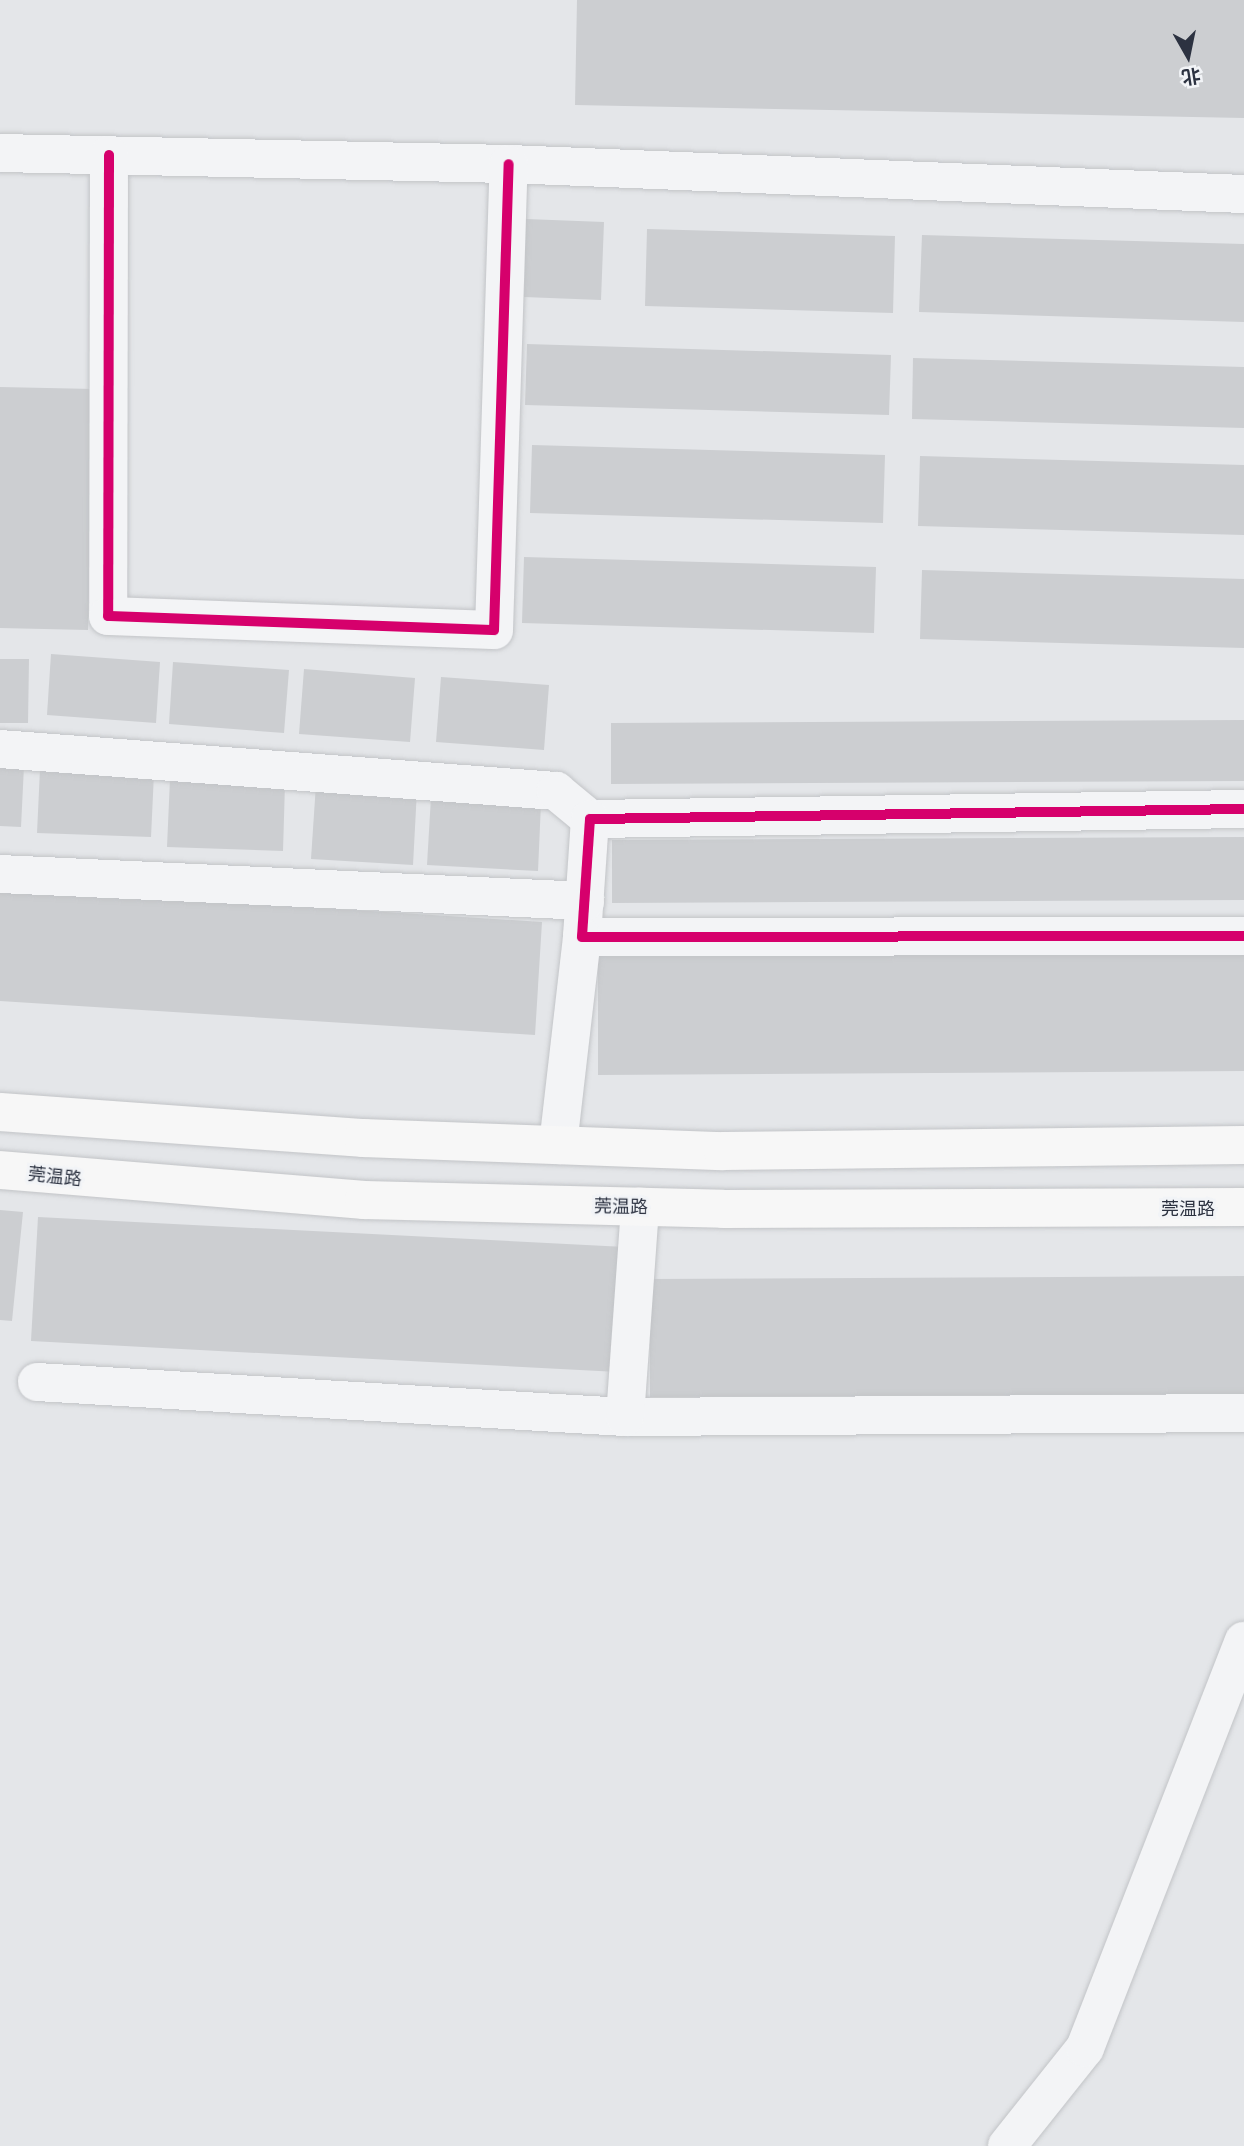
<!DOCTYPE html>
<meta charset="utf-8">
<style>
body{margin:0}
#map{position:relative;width:1244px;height:2146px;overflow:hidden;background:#e4e6e9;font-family:Manrope,"Noto Sans SC",sans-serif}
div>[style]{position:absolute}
.building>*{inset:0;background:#ccced1}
.roads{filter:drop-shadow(0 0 2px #c2c4c7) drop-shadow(0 0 2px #c2c4c7)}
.street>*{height:38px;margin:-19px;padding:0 19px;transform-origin:19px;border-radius:19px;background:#f3f4f6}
.secondary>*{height:38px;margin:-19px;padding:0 19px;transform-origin:19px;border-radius:19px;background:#f7f7f7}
.cycleway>*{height:10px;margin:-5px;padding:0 5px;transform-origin:5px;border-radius:5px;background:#d6006c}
span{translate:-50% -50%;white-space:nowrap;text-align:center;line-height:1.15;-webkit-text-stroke:6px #f2f4f7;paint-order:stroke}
.street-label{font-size:18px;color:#2c3241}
.north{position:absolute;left:1153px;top:21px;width:70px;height:70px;-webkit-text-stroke:5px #f2f4f7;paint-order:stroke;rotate:171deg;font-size:19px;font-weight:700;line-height:28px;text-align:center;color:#2c3241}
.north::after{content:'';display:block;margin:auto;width:24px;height:32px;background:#2c3241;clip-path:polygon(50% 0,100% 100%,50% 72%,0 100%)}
</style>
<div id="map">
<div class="building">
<div style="clip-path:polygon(577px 0,1244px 0,1244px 118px,575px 105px)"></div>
<div style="clip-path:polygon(526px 219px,604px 222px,601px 300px,524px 297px)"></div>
<div style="clip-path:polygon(647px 229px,895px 236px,893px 313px,645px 306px)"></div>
<div style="clip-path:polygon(922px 235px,1244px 244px,1244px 322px,919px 312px)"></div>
<div style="clip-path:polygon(527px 344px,891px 355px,889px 415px,525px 405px)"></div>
<div style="clip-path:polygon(913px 358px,1244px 367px,1244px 428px,912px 419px)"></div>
<div style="clip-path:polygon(0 387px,94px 389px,88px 630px,0 628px)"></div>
<div style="clip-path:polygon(532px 445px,885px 455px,883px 523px,530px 513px)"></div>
<div style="clip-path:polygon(920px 456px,1244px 465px,1244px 535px,918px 526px)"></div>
<div style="clip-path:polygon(524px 557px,876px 567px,874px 633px,522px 623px)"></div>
<div style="clip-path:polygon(922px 570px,1244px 579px,1244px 648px,920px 639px)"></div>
<div style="clip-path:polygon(51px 654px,160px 662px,156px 723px,47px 715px)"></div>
<div style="clip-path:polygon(0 659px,29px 659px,28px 723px,0 723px)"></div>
<div style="clip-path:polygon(173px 662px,289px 670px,284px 733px,169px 724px)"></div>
<div style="clip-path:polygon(304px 669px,415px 678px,410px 742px,299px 734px)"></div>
<div style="clip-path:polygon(441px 677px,549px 685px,544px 750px,436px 742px)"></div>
<div style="clip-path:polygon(1244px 720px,1244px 781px,611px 784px,611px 723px)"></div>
<div style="clip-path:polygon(0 765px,24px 766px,21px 827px,0 826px)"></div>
<div style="clip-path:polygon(40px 769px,154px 773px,151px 837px,37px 833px)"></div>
<div style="clip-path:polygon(170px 779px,285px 784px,283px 851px,167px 847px)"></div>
<div style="clip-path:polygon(316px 784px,417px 790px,413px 865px,311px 859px)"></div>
<div style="clip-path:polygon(431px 797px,541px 803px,538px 871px,427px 865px)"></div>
<div style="clip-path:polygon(1244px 837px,1244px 900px,612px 903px,612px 840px)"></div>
<div style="clip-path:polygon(0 887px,542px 922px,535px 1035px,0 1001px)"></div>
<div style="clip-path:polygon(1244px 952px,1244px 1071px,598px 1075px,598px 956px)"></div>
<div style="clip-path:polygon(0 1210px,23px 1212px,12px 1321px,0 1320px)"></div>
<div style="clip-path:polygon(38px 1217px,625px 1247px,618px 1372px,31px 1341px)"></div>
<div style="clip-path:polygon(1244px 1276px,1244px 1394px,650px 1397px,650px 1279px)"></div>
</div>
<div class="roads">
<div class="street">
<div style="left:0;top:153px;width:509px;rotate:1.24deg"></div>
<div style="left:509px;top:164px;width:736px;rotate:2.34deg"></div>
<div style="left:109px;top:155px;width:461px;rotate:90.1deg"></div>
<div style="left:108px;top:616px;width:386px;rotate:2.1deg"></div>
<div style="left:494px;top:630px;width:466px;rotate:-88.2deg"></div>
<div style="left:0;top:749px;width:558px;rotate:4.32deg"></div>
<div style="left:556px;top:791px;width:44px;rotate:39.5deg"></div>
<div style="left:1244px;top:809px;width:654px;rotate:179.12deg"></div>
<div style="left:590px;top:819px;width:118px;rotate:93.9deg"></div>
<div style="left:582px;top:937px;width:662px;rotate:-0.09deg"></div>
<div style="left:0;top:874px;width:586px;rotate:2.64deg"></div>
<div style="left:558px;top:1145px;width:209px;rotate:-83.4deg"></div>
<div style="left:37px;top:1382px;width:589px;rotate:3.41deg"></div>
<div style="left:625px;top:1417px;width:619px;rotate:-0.37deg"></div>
<div style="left:625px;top:1417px;width:211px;rotate:-85.9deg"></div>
<div style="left:1007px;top:2146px;width:125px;rotate:-51.5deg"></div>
<div style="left:1085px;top:2048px;width:437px;rotate:-68.7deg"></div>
</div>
<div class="secondary">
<div style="left:0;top:1112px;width:364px;rotate:4.1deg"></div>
<div style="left:363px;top:1138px;width:360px;rotate:2.1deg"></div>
<div style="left:723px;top:1151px;width:521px;rotate:-0.66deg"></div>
<div style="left:0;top:1170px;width:365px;rotate:4.7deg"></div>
<div style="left:364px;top:1200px;width:359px;rotate:1.4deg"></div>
<div style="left:723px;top:1209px;width:521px;rotate:-0.22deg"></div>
</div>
</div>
<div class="cycleway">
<div style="left:109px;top:155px;width:461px;rotate:90.1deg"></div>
<div style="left:108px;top:616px;width:386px;rotate:2.1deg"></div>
<div style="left:494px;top:630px;width:466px;rotate:-88.2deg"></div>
<div style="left:1244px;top:809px;width:654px;rotate:179.12deg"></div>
<div style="left:590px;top:819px;width:118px;rotate:93.9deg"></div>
<div style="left:582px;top:937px;width:662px;rotate:-0.09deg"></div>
</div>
<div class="street-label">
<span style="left:55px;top:1176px;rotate:6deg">莞温路</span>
<span style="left:621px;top:1206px;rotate:1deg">莞温路</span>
<span style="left:1188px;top:1208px">莞温路</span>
</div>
<div class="north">北</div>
</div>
